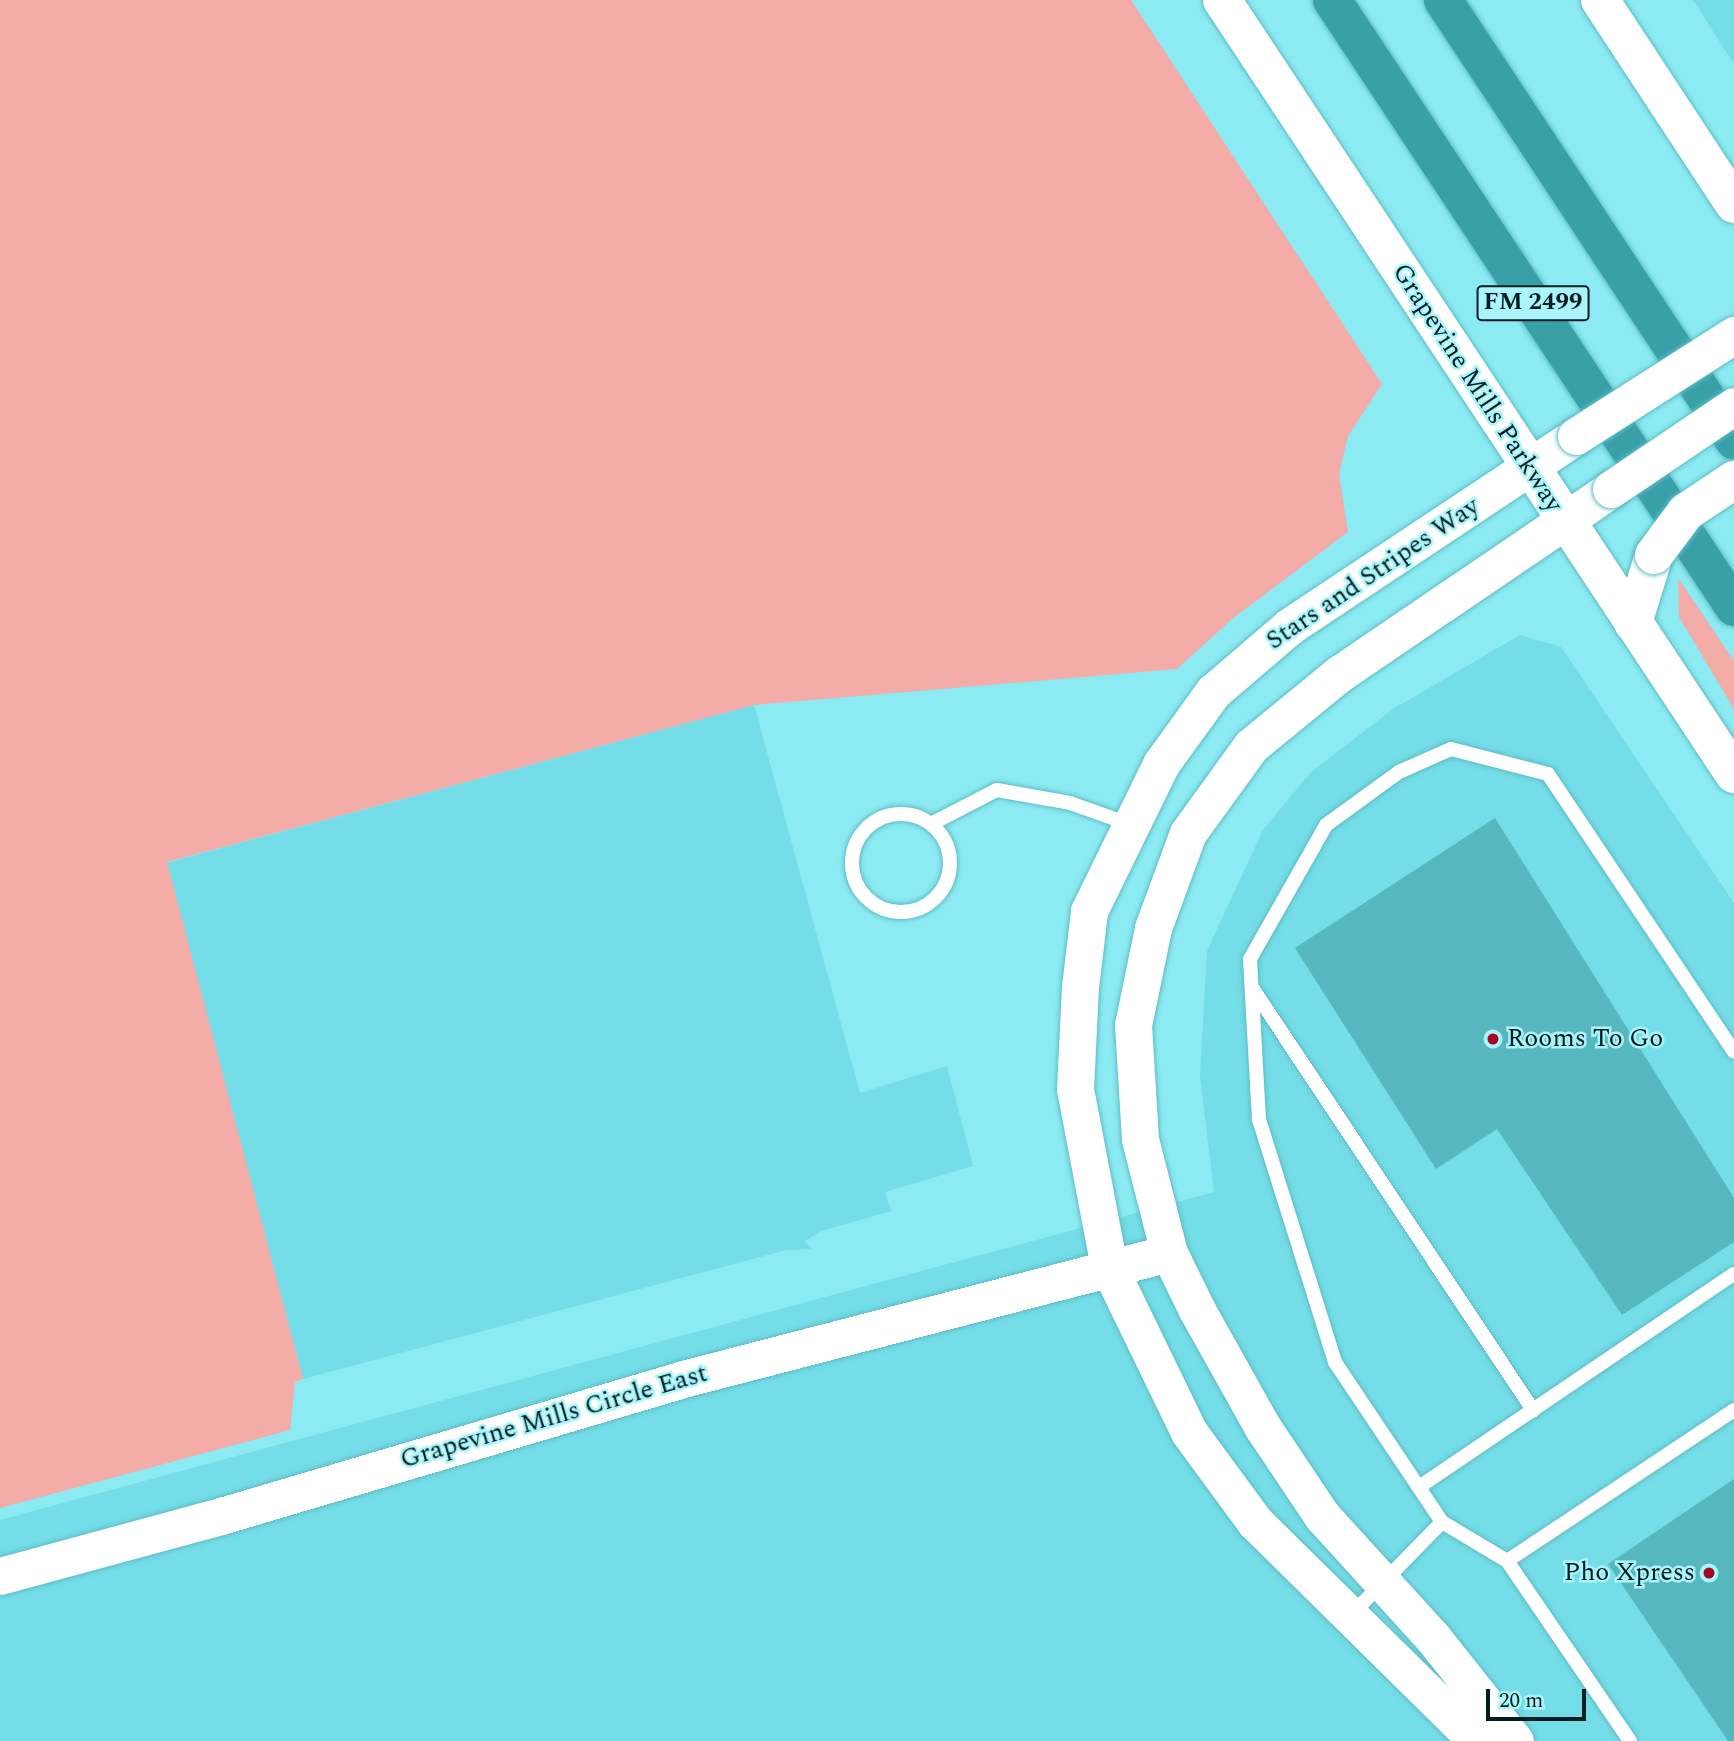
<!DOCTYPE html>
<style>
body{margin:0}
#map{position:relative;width:1734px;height:1741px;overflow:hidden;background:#8ceaf2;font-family:Spectral,serif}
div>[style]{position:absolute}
.built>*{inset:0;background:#74dde7}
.green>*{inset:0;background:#f3aca8}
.building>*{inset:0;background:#57b7bf}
.roads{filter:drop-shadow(0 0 2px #5ebdc5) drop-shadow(0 0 2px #5ebdc5)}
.service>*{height:14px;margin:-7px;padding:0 7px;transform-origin:7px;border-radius:7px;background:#fff}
.service>.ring{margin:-7px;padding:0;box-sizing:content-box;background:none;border:14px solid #fff;border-radius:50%}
.tertiary>*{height:37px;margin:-18.5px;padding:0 18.5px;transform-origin:18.5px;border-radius:18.5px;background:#fff}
.secondary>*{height:38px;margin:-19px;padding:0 19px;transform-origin:19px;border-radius:19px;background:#fff}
.motorway>*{height:38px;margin:-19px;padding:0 19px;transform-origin:19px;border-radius:19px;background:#39a0a8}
.bridges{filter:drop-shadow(0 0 2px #5ebdc5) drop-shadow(0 0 2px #5ebdc5)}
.tertiary-bridge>*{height:37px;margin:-18.5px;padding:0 18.5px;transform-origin:18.5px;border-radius:18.5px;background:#fff}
.secondary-bridge>*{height:38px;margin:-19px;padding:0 19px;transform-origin:19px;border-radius:19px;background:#fff}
.dots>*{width:19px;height:19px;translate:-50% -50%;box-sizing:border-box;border:4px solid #abf4fa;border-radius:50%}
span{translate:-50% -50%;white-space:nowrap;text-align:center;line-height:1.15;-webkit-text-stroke:5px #abf4fa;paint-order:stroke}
.shield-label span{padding:2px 5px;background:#abf4fa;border:2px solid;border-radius:5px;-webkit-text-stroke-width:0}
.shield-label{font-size:24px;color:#001e21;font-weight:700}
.street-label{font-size:26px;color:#001e21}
.poi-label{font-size:26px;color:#001e21}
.left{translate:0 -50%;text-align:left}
.right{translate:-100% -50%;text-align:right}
.scale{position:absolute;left:1486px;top:1689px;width:100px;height:32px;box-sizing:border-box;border:4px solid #001e21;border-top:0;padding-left:9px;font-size:21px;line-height:24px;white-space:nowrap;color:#001e21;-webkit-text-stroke:5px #abf4fa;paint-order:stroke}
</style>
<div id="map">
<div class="built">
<div style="clip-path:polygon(1693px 0,1734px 0,1734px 64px)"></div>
<div style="clip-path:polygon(1520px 635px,1561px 647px,1734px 903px,1734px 1741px,0 1741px,0 1520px,1214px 1192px,1200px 1076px,1207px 951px,1263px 830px,1311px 772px,1393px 709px)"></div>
<div style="clip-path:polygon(754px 705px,860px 1093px,947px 1066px,973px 1166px,885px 1192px,891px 1211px,821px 1231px,805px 1241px,811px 1249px,786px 1250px,303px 1379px,166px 863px)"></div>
</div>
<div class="green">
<div style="clip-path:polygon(0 0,1131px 0,1382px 384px,1348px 436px,1339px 474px,1348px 532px,1232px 619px,1177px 669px,754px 705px,167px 862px,303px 1379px,295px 1382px,290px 1430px,0 1508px)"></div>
<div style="clip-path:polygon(1678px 578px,1734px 661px,1734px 709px,1679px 617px)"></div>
</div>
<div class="building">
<div style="clip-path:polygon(1495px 818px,1734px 1198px,1734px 1242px,1622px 1315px,1497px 1129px,1436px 1169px,1295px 948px)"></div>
<div style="clip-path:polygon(1734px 1479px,1734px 1741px,1728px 1741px,1608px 1564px)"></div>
</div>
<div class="roads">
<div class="service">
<div class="ring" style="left:852px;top:814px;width:84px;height:84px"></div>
<div style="left:931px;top:824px;width:74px;rotate:-27.3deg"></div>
<div style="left:997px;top:790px;width:74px;rotate:10.1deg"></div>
<div style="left:1070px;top:803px;width:63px;rotate:19.6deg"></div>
<div style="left:1253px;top:989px;width:506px;rotate:56.37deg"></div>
<div style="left:1419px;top:1487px;width:380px;rotate:-34.1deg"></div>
<div style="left:1507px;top:1561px;width:273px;rotate:-33.6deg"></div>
<div style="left:1351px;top:1615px;width:130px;rotate:-45.6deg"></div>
<div style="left:1630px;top:1741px;width:218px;rotate:-124.3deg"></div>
<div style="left:1507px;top:1561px;width:76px;rotate:-149deg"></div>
<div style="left:1442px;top:1522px;width:192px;rotate:-123.8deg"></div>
<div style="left:1335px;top:1362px;width:254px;rotate:-107.4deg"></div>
<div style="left:1259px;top:1120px;width:161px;rotate:-93.2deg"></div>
<div style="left:1250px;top:959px;width:154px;rotate:-60.4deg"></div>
<div style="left:1326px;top:825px;width:90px;rotate:-36deg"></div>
<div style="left:1399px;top:772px;width:57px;rotate:-23.9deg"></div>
<div style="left:1451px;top:749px;width:100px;rotate:14.5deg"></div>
<div style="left:1548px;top:774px;width:334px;rotate:56.2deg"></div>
</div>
<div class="tertiary">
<div style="left:0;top:1576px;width:229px;rotate:-15.2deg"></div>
<div style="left:221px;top:1516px;width:482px;rotate:-16.5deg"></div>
<div style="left:683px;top:1379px;width:502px;rotate:-14.53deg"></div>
<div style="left:1477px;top:1741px;width:312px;rotate:-135.4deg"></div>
<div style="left:1255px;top:1522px;width:112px;rotate:-126.3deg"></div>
<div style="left:1189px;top:1432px;width:183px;rotate:-115.9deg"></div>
<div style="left:1109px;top:1267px;width:181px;rotate:-100.8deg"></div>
<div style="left:1075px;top:1089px;width:102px;rotate:-87.2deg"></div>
<div style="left:1080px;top:987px;width:77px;rotate:-83.2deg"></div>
<div style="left:1089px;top:911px;width:164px;rotate:-63.9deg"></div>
<div style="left:1161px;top:764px;width:89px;rotate:-54.2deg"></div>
<div style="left:1213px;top:692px;width:101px;rotate:-40.6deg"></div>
<div style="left:1290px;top:626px;width:343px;rotate:-33.6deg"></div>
<div style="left:1515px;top:1741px;width:130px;rotate:-128.5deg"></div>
<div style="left:1434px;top:1639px;width:166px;rotate:-132.3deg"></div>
<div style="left:1322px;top:1516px;width:106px;rotate:-123.8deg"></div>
<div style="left:1263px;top:1428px;width:137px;rotate:-119.2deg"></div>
<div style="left:1196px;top:1308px;width:61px;rotate:-116.1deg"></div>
<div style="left:1169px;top:1253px;width:118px;rotate:-104.3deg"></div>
<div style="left:1140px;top:1139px;width:114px;rotate:-93.5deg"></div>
<div style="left:1133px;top:1025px;width:99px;rotate:-78.3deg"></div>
<div style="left:1153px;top:928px;width:101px;rotate:-69.8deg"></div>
<div style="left:1188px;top:833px;width:107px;rotate:-54.1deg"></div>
<div style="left:1251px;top:746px;width:114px;rotate:-39.3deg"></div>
<div style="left:1339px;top:674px;width:329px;rotate:-34.2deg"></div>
</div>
<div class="secondary">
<div style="left:1222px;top:0;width:928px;rotate:56.52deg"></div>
<div style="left:1600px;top:0;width:244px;rotate:56.7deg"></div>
<div style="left:1633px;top:623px;width:71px;rotate:-72.8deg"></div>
</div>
<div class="motorway">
<div style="left:1332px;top:0;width:728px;rotate:56.48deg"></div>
<div style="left:1443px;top:0;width:528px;rotate:56.52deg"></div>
</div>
</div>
<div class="bridges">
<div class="tertiary-bridge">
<div style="left:1576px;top:436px;width:188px;rotate:-32.6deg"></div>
<div style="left:1611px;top:489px;width:148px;rotate:-34deg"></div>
</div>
<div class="secondary-bridge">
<div style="left:1654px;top:555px;width:54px;rotate:-53.3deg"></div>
<div style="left:1686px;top:512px;width:58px;rotate:-33.7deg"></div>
</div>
</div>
<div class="dots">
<div style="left:1493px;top:1039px;background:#a40822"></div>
<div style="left:1709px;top:1573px;background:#a40822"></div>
</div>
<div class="shield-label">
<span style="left:1533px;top:303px">FM 2499</span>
</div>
<div class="street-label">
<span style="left:1477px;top:388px;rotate:57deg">Grapevine Mills Parkway</span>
<span style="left:1373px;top:574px;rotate:-34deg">Stars and Stripes Way</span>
<span style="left:554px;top:1417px;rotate:-16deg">Grapevine Mills Circle East</span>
</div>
<div class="poi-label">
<span class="left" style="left:1507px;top:1039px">Rooms To Go</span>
<span class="right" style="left:1695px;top:1573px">Pho Xpress</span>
</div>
<div class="scale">20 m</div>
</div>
